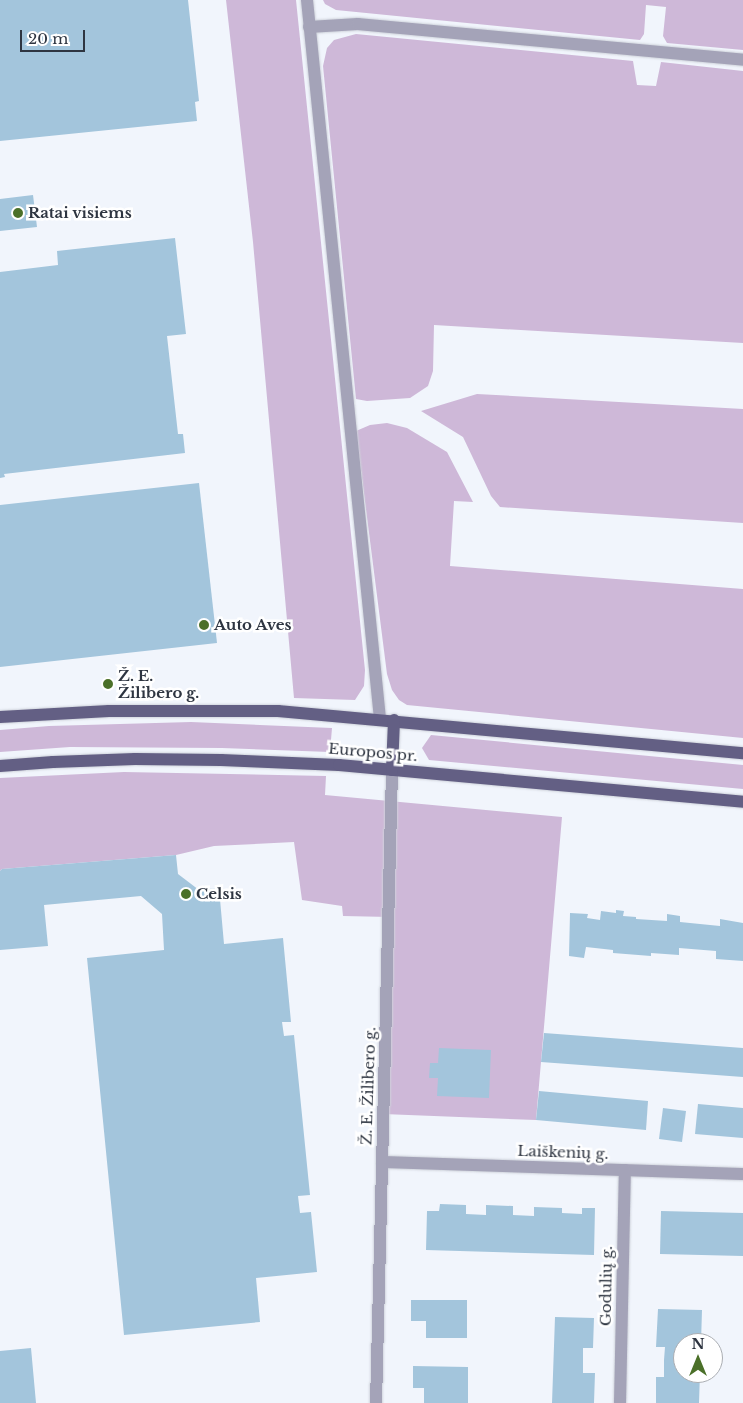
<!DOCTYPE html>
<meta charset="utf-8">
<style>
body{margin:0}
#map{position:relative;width:743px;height:1403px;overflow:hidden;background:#f1f5fc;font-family:"Libre Baskerville",serif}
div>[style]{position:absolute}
.green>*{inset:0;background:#ceb8d8}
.building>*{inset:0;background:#a3c5dc}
.roads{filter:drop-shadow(0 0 1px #ced2da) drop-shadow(0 0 1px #ced2da)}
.minor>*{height:12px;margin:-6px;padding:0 6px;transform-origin:6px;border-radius:6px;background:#a4a3b8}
.primary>*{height:12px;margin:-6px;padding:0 6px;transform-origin:6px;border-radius:6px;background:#635f84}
.dots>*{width:14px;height:14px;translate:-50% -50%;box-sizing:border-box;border:2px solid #fff;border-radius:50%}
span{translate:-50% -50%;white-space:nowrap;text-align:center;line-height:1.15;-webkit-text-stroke:5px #fff;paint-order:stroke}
.poi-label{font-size:15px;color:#2e3541;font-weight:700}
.left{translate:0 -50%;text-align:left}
.street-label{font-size:15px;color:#2e3541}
.north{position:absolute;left:673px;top:1333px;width:50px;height:50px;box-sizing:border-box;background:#fff;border:1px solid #abaeb3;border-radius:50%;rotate:0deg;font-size:14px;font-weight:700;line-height:20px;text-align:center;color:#2e3541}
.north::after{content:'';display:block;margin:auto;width:18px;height:22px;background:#4b7029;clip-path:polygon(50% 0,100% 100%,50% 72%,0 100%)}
.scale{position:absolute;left:20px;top:30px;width:65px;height:22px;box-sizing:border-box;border:2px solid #2e3541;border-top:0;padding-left:6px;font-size:15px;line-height:18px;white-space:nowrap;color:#2e3541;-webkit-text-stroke:4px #fff;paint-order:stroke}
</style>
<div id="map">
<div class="green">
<div style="clip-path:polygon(226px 0,296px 0,365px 670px,364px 686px,355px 700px,294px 698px,253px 242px)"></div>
<div style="clip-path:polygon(323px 0,743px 0,743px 50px,667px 43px,663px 36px,666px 7px,646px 5px,644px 34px,640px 40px,336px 10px,325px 4px)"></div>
<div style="clip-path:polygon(356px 34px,633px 61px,637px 85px,656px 86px,661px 62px,743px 71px,743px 343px,434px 325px,433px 371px,428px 386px,410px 398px,367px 401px,356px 399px,323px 66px,327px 48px,334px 40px)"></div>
<div style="clip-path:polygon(477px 394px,743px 409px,743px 523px,500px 507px,491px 496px,463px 437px,421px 411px)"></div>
<div style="clip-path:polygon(387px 423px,407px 428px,447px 452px,473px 502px,454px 501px,450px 566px,743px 589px,743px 738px,407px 705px,399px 700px,392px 690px,387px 674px,356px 431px,370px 425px)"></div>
<div style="clip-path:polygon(191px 722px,332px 728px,330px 752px,222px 748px,70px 747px,0 752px,0 730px,49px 726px)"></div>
<div style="clip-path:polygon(431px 735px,743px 765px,743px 789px,429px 760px,422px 748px)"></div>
<div style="clip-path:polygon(124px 772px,326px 776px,325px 795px,562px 817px,536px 1120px,383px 1114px,390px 917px,343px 916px,342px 906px,302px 900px,294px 842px,214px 846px,176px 855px,2px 869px,0 871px,0 778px)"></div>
</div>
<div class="building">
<div style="clip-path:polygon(0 0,188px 0,199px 101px,195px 102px,197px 121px,0 141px)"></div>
<div style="clip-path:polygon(33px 195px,37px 227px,0 231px,0 199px)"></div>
<div style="clip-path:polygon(175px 238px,186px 334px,167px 336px,178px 434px,183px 434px,185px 453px,4px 474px,5px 477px,0 478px,0 272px,58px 265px,57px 251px)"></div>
<div style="clip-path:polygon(199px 483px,217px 643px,0 667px,0 505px)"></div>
<div style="clip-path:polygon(176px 855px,178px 874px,199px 890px,219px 888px,224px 944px,283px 938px,291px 1022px,282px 1022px,284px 1036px,294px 1035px,310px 1195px,298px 1196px,300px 1213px,311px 1212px,317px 1272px,256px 1278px,260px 1322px,124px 1335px,87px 958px,164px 950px,162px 914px,141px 896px,44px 905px,48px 946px,0 950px,0 871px,2px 869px)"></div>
<div style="clip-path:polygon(616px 910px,624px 911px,623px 916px,636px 917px,636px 919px,667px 921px,667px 914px,680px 916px,680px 922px,720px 926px,720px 919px,743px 923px,743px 961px,716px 959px,716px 951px,679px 948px,679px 955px,651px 953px,651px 956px,613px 953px,613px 950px,586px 947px,584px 958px,569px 956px,570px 913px,588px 914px,587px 918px,600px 920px,601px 911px,616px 913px)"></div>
<div style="clip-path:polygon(544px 1033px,743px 1048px,743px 1077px,541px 1062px)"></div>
<div style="clip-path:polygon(439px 1048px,491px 1050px,489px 1098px,437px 1096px,438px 1078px,429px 1078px,430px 1063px,438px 1063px)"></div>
<div style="clip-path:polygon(539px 1091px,648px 1101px,646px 1130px,536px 1120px)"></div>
<div style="clip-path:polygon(698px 1104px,743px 1108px,743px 1138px,695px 1134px)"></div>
<div style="clip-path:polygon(663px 1108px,686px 1111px,682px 1142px,659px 1139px)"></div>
<div style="clip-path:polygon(440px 1204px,466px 1205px,466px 1214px,486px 1215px,486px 1205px,513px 1206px,513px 1215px,534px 1216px,534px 1207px,562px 1208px,562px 1213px,582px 1214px,582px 1208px,595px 1208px,594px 1255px,426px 1250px,427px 1211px,439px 1211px)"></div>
<div style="clip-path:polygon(661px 1211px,743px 1213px,743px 1256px,660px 1254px)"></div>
<div style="clip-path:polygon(411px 1300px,467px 1300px,467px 1338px,426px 1338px,426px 1321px,411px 1321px)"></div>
<div style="clip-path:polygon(658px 1309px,702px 1310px,701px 1343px,683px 1343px,683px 1373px,700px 1373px,699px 1403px,656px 1403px,656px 1377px,664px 1377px,664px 1360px,665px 1347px,656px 1347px)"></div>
<div style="clip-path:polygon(555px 1317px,594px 1318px,593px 1348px,583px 1348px,583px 1373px,595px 1373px,594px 1403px,552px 1403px)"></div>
<div style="clip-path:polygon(31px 1348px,36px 1403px,0 1403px,0 1351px)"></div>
<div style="clip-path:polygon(413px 1366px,468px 1367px,468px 1403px,424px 1403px,424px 1388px,413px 1388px)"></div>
</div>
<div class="roads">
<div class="minor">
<div style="left:307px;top:0;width:723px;rotate:84.2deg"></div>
<div style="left:309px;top:27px;width:49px;rotate:-3.5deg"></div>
<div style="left:358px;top:24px;width:387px;rotate:5.3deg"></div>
<div style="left:382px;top:1162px;width:361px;rotate:1.9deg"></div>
<div style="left:376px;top:1403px;width:633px;rotate:-88.55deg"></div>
<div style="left:620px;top:1403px;width:233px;rotate:-88.8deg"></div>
</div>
<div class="primary">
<div style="left:0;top:717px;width:109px;rotate:-3.2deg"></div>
<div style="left:109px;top:711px;width:169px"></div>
<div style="left:278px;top:711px;width:467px;rotate:5.2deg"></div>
<div style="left:0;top:766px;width:53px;rotate:-4.3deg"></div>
<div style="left:53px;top:762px;width:82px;rotate:-2.1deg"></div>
<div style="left:135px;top:759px;width:86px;rotate:0.7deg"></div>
<div style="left:221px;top:760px;width:118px;rotate:2.4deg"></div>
<div style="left:339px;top:765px;width:406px;rotate:5.2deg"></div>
<div style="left:392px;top:770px;width:50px;rotate:-87.7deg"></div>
</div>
</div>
<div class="dots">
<div style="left:18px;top:213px;background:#4b7029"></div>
<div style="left:204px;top:625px;background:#4b7029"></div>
<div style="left:108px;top:684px;background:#4b7029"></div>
<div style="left:186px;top:894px;background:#4b7029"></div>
</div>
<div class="poi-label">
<span class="left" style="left:28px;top:213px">Ratai visiems</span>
<span class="left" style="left:214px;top:625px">Auto Aves</span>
<span class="left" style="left:118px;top:684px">Ž. E.<br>Žilibero g.</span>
<span class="left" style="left:196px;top:894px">Celsis</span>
</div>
<div class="street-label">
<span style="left:373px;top:752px;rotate:5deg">Europos pr.</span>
<span style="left:368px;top:1086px;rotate:-88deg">Ž. E. Žilibero g.</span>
<span style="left:563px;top:1152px;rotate:2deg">Laiškenių g.</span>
<span style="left:606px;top:1286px;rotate:-89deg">Godulių g.</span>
</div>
<div class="north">N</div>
<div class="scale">20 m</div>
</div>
